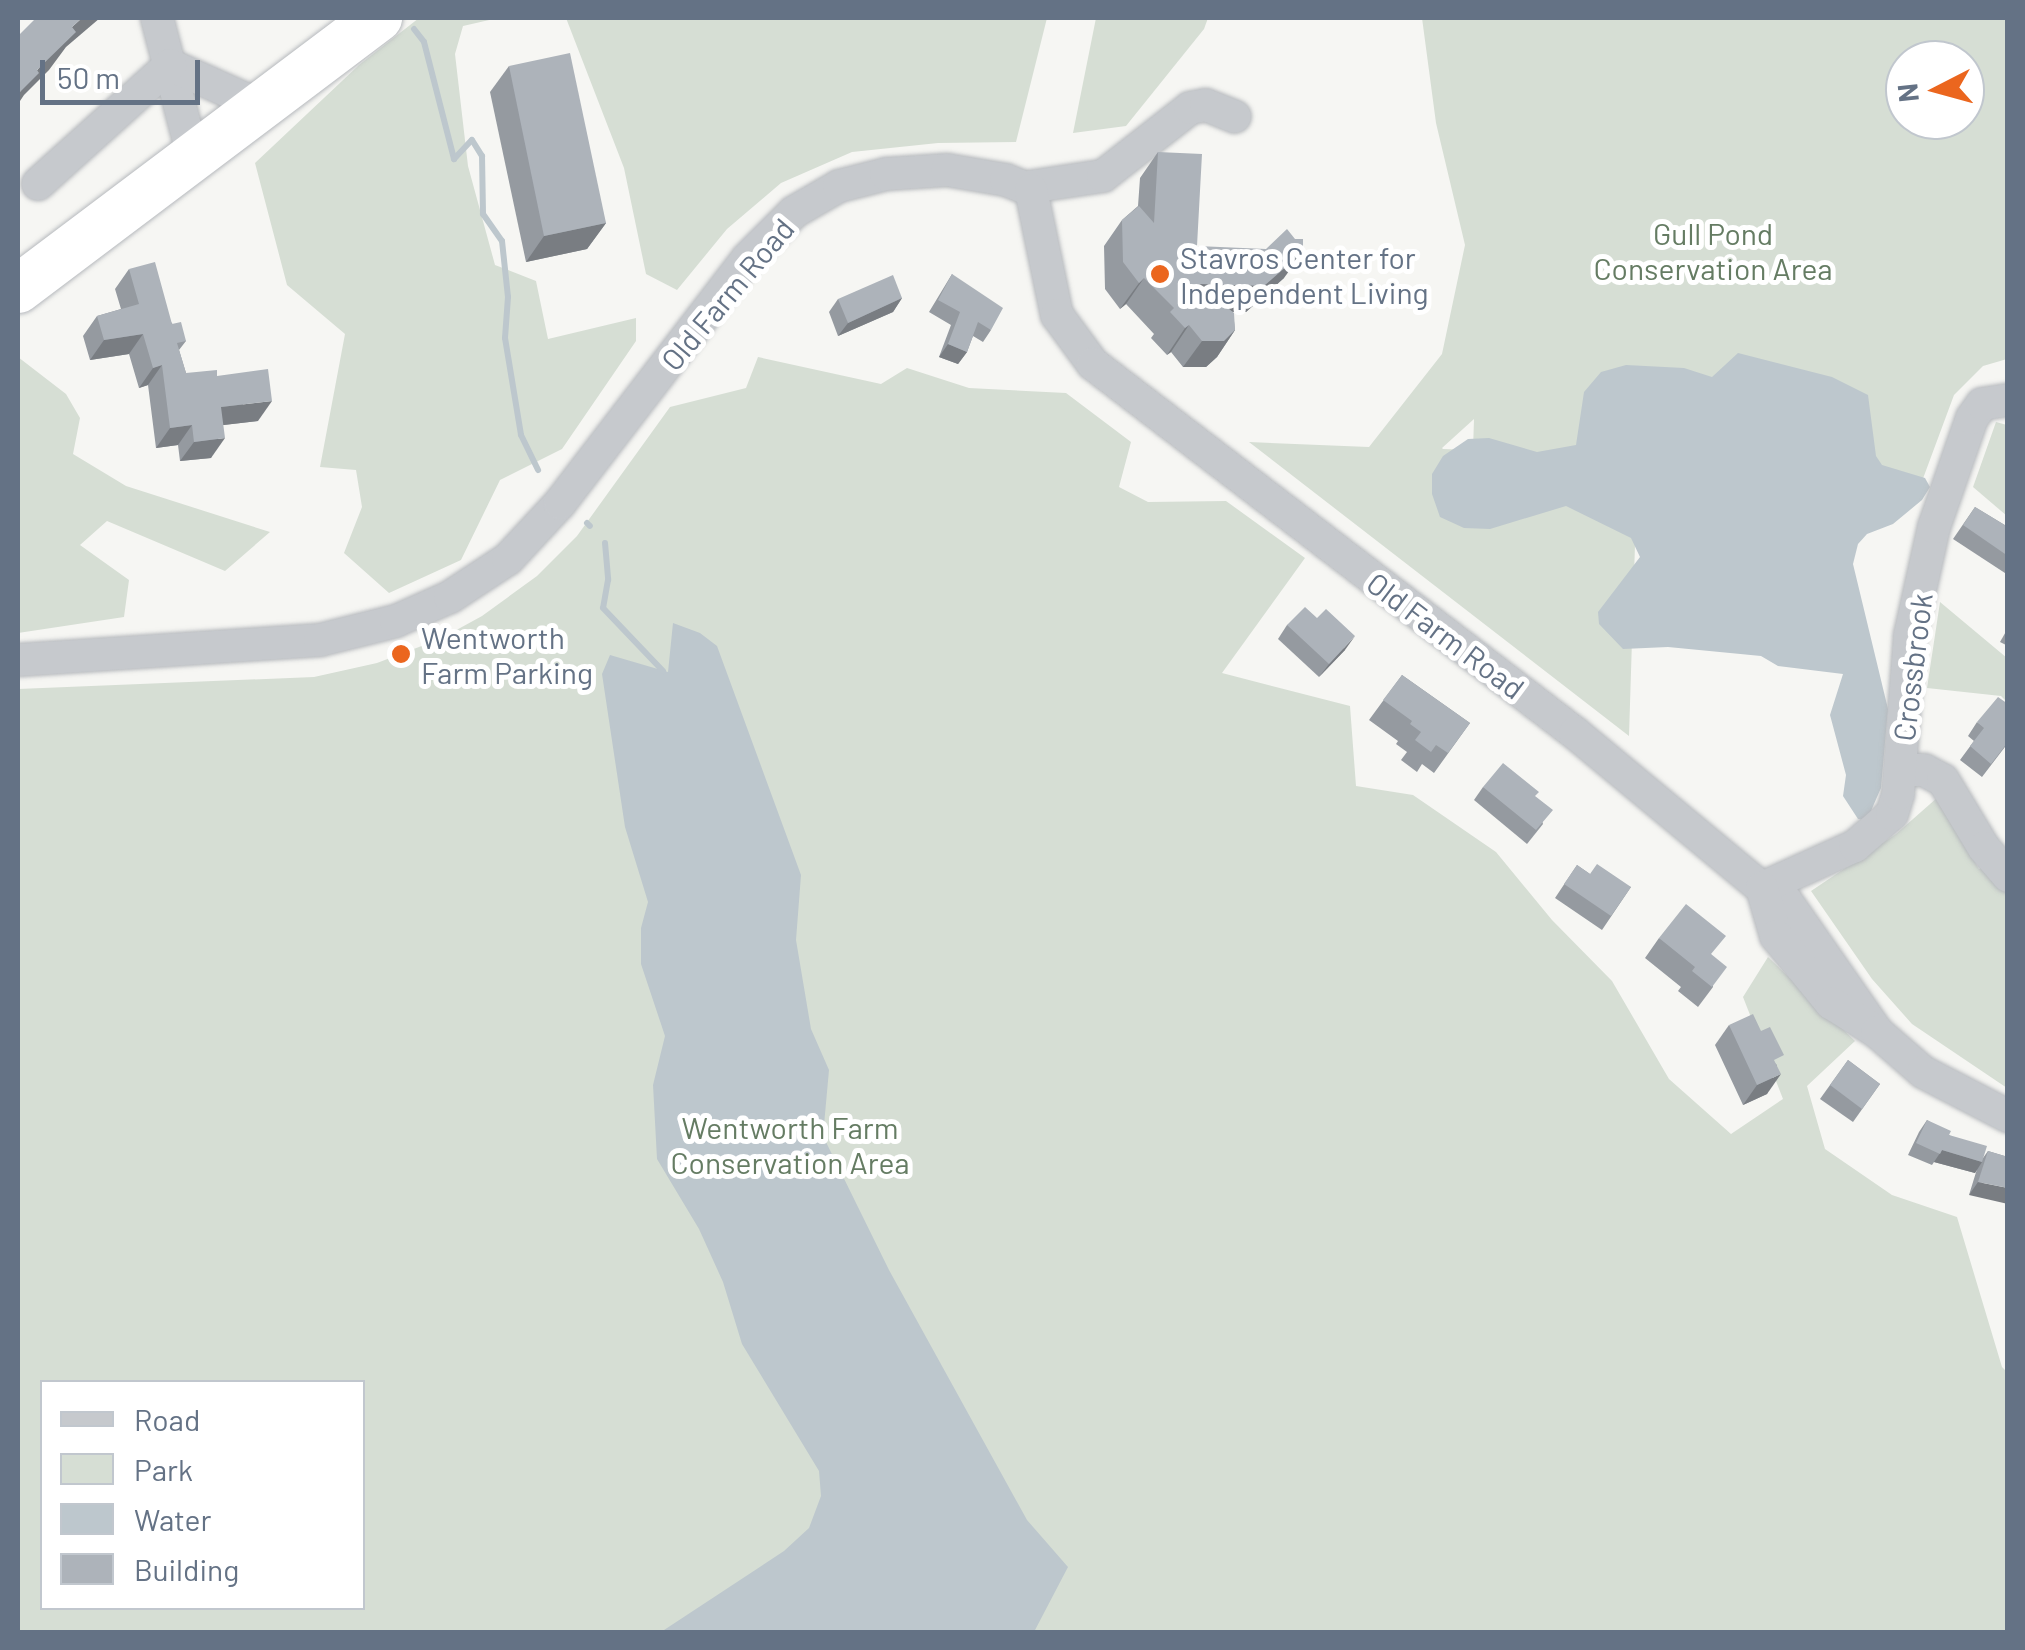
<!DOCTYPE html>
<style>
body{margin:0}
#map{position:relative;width:2025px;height:1650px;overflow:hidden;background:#f6f6f3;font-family:Barlow,sans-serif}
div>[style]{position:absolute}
.green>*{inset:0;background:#d6ded4}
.water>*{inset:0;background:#bdc7cd}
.stream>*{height:6px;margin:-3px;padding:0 3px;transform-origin:3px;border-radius:3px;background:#bdc7cd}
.roads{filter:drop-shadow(0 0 2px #b6b9bd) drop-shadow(0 0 2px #b6b9bd)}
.minor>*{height:32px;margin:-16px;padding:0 16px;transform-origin:16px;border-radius:16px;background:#c6c9cd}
.highway>*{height:48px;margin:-24px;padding:0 24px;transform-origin:24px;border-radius:24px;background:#fff}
.wall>*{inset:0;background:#959aa0}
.shaded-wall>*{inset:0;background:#797d82}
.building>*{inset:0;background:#adb3ba}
.dots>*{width:28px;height:28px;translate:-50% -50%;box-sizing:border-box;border:5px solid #fff;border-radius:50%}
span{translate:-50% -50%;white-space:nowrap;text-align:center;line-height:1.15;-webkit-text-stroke:10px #fff;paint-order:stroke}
.park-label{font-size:30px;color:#657c63}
.poi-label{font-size:30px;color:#647285}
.left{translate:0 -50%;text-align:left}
.street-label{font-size:30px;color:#647285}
.frame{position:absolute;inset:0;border:20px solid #647285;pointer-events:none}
.legend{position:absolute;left:40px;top:1380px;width:325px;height:230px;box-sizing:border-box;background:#fff;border:2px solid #c1c7ce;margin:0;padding:12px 18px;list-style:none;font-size:30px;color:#647285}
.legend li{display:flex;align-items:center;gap:20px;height:50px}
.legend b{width:50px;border:2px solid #c1c7ce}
.north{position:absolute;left:1885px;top:40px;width:100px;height:100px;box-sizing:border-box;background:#fff;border:2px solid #c1c7ce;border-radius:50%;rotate:264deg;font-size:28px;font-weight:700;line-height:40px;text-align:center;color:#647285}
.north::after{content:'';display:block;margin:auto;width:35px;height:45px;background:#eb661e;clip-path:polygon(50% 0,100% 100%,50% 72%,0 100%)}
.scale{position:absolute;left:40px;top:60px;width:160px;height:45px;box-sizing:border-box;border:5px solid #647285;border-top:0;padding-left:12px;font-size:30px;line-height:35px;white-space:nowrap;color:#647285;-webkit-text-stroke:8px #fff;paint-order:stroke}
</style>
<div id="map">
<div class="green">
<div style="clip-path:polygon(419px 18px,498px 18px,463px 26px,455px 54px,468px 166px,495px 265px,536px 281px,548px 339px,636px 318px,636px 341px,562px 449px,500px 480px,461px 560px,389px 593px,344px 553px,362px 507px,356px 470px,320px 467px,345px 334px,287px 285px,255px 163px,359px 65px)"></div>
<div style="clip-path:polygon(566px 18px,1047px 18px,1016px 142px,938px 143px,852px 152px,781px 183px,727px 229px,677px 290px,646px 274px,624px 168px)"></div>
<div style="clip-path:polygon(1096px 18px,1208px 18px,1204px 29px,1126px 126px,1073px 133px)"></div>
<div style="clip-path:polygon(evenodd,1422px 18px,2007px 18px,2007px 359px,1983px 366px,1954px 395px,1918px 492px,1637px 481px,1629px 736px,1249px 442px,1369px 447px,1442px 354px,1465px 245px,1436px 123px,1422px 18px,1905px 60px,1965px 60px,1965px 120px,1905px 120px,1905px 60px,1422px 18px,1474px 419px,1473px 450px,1443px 449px,1442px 448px,1474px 419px)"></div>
<div style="clip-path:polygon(18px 357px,66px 394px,80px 418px,73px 454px,126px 486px,270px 532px,225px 571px,107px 521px,80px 545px,129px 580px,124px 617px,18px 633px)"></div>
<div style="clip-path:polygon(evenodd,758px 357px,881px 384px,907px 368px,969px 388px,1066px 393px,1131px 442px,1119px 487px,1148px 502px,1226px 501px,1305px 558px,1222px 673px,1350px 706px,1356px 786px,1413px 795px,1496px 852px,1552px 920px,1612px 981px,1669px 1079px,1731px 1134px,1783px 1099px,1743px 997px,1768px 957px,1855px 1041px,1807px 1086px,1825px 1149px,1892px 1195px,1957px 1217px,2002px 1367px,2007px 1372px,2007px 1632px,18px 1632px,18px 689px,314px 677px,377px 663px,440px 639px,482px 616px,537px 576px,577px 536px,670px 407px,746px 388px,758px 357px,42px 1382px,362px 1382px,362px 1608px,42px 1608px,42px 1382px)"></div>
<div style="clip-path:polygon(1996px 422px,2007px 425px,2007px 516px,1973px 487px)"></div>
<div style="clip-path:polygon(1940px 602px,2007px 658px,2007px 702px,2001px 696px,1927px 688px)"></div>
<div style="clip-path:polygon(1938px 797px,1979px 869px,2007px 859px,2007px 1088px,1912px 1024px,1872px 979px,1811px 891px,1896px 834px)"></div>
</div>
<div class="water">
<div style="clip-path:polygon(1738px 353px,1832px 377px,1868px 395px,1876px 456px,1882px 465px,1925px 478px,1930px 487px,1922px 500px,1893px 524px,1867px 534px,1858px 544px,1853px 564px,1888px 709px,1881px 788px,1867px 820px,1858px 819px,1843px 796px,1846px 775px,1830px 715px,1843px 674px,1778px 666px,1761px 656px,1668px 647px,1623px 649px,1599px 624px,1598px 612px,1640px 557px,1631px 538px,1566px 506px,1490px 529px,1464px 528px,1440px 517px,1432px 494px,1432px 474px,1443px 456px,1468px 439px,1489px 438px,1537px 452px,1576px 445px,1584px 392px,1601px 372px,1626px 365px,1684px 368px,1712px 377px)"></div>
<div style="clip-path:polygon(673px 623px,700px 633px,717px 646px,801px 875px,796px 940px,811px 1029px,829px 1070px,823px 1136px,889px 1270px,1027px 1520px,1068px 1567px,1034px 1632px,661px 1632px,784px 1551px,809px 1528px,821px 1496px,819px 1471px,742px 1344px,723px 1282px,699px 1229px,657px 1159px,653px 1085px,665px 1036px,641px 964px,641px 928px,648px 902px,625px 827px,602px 674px,610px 655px,668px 672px)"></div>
</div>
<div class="stream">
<div style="left:414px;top:29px;width:16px;rotate:52deg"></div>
<div style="left:424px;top:42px;width:121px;rotate:75.6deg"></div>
<div style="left:454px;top:159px;width:26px;rotate:-47deg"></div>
<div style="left:472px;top:140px;width:19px;rotate:58deg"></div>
<div style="left:482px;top:156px;width:58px;rotate:89deg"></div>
<div style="left:483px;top:214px;width:33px;rotate:55deg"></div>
<div style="left:502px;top:241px;width:56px;rotate:83.9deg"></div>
<div style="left:508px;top:297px;width:41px;rotate:94.2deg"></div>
<div style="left:505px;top:338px;width:98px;rotate:80.6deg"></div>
<div style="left:521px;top:435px;width:39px;rotate:64deg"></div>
<div style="left:587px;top:523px;width:4px;rotate:45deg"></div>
<div style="left:605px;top:543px;width:37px;rotate:85deg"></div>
<div style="left:608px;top:580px;width:28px;rotate:100deg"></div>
<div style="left:603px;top:608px;width:87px;rotate:46.4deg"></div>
</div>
<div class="roads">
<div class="minor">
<div style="left:157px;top:18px;width:147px;rotate:75.4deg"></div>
<div style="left:170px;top:65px;width:102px;rotate:24.3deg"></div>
<div style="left:38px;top:184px;width:178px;rotate:-42deg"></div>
<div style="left:1029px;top:187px;width:75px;rotate:-8.5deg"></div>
<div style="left:1103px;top:176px;width:110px;rotate:-38deg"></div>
<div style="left:1190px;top:108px;width:16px;rotate:-11deg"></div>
<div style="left:1206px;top:105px;width:31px;rotate:22deg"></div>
<div style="left:18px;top:660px;width:303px;rotate:-3.8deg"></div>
<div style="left:320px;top:640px;width:78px;rotate:-14deg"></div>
<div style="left:396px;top:621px;width:59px;rotate:-24deg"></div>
<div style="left:450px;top:597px;width:69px;rotate:-33.2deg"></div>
<div style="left:508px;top:559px;width:76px;rotate:-47.1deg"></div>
<div style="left:560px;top:503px;width:307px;rotate:-52.5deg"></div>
<div style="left:747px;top:259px;width:66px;rotate:-45deg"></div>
<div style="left:794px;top:212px;width:52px;rotate:-30deg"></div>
<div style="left:839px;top:186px;width:49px;rotate:-14.3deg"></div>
<div style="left:886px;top:174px;width:61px;rotate:-3.8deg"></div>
<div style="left:947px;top:170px;width:60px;rotate:9.6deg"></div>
<div style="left:1006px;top:180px;width:27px;rotate:22deg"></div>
<div style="left:1031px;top:190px;width:128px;rotate:78.3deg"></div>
<div style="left:1057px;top:315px;width:61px;rotate:53.7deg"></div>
<div style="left:1093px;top:364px;width:607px;rotate:37.44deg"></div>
<div style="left:1575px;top:733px;width:243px;rotate:39.7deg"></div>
<div style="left:1762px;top:888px;width:27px;rotate:28deg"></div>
<div style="left:1786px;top:901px;width:160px;rotate:55.2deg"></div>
<div style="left:1900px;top:770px;width:24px"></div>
<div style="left:1924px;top:770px;width:21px;rotate:28deg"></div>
<div style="left:1943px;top:780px;width:79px;rotate:58.9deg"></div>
<div style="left:1984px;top:848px;width:37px;rotate:49deg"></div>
<div style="left:1762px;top:888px;width:102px;rotate:-24.3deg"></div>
<div style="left:1855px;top:846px;width:49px;rotate:-40.9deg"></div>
<div style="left:1892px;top:814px;width:21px;rotate:-73deg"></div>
<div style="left:1898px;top:794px;width:159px;rotate:-85.7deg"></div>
<div style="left:1910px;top:635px;width:111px;rotate:-77.5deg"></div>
<div style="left:1934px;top:527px;width:115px;rotate:-70.8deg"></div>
<div style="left:1972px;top:418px;width:17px;rotate:-54deg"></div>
<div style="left:1982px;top:404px;width:26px;rotate:-9deg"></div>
<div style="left:1762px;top:888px;width:50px;rotate:73.7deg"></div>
<div style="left:1776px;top:936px;width:87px;rotate:50.6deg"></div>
<div style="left:1831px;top:1003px;width:54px;rotate:32.2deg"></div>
<div style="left:1877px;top:1032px;width:61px;rotate:41deg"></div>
<div style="left:1923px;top:1072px;width:96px;rotate:27.4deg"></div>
</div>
<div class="highway">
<div style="left:18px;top:289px;width:451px;rotate:-37deg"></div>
</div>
</div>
<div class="wall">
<div style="clip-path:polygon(509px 66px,606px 223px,587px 249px,526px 262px,490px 92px)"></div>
<div style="clip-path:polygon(1158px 152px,1197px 246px,1284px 278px,1246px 312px,1233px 312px,1235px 330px,1217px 357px,1206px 367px,1183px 367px,1171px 352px,1167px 355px,1151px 338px,1154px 334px,1126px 304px,1120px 309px,1105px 289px,1104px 246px,1122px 220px,1138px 206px,1140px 178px)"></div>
<div style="clip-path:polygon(129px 269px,186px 341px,179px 350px,186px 373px,217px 376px,258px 421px,223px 425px,211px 458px,180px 461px,178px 445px,156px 448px,148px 385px,139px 388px,129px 354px,90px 360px,83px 336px,97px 316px,121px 309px,115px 289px)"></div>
<div style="clip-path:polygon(952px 274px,991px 330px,983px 342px,973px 336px,967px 352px,958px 364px,939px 357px,951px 325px,929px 312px)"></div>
<div style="clip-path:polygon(902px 298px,893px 312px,838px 336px,829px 312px,838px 299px)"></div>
<div style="clip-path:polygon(1975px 507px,2008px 527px,2008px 575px,1953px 539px)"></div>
<div style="clip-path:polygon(1317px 618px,1345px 650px,1319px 677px,1278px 639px,1287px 625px)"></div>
<div style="clip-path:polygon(2008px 628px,2008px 646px,2000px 642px)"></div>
<div style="clip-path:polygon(1402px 675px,1470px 723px,1434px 773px,1422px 764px,1417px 772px,1401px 760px,1407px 752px,1396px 744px,1398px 741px,1369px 720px)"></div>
<div style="clip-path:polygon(1977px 722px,2008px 743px,1982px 777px,1960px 760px,1974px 741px,1968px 736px)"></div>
<div style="clip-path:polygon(1483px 787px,1535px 797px,1543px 824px,1527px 844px,1474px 800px)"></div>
<div style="clip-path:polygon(1577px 865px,1590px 874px,1631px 887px,1602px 930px,1555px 898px)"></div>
<div style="clip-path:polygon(1659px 938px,1712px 955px,1713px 987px,1698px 1007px,1678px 991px,1681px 987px,1645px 958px)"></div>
<div style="clip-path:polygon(1729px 1025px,1777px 1065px,1767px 1094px,1743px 1105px,1715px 1045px)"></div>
<div style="clip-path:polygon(1848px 1060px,1880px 1084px,1853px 1122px,1820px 1099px)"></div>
<div style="clip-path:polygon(1927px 1120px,1983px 1158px,1988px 1151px,2008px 1157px,1969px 1195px,1977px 1169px,1975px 1173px,1934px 1162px,1932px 1165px,1908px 1155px,1919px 1132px)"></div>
</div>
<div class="shaded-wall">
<div style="clip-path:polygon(82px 18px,100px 18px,66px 47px,49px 70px,24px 95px,18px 104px,18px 94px,72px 27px)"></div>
<div style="clip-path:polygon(606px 223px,587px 249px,526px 262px,544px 236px)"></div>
<div style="clip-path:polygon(1303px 252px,1284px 278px,1246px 312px,1180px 310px,1199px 284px)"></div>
<div style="clip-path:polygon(1144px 278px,1126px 304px,1120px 309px,1139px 283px)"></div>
<div style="clip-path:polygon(902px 298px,893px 312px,838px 336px,848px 323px)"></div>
<div style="clip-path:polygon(1189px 325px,1171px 352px,1167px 355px,1185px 328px)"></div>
<div style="clip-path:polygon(1235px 330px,1217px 357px,1206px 367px,1183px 367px,1202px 341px)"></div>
<div style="clip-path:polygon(143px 334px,129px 354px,90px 360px,104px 340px)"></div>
<div style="clip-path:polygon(948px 344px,967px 352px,958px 364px,939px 357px)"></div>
<div style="clip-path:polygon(162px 365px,148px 385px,139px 388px,153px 368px)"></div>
<div style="clip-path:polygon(272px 401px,258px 421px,207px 427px,221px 407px)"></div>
<div style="clip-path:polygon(192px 425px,178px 445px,156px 448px,170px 428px)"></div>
<div style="clip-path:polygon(225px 438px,211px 458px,180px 461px,194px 442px)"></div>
<div style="clip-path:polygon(1355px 636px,1345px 650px,1319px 677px,1329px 664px)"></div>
<div style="clip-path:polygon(1781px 1074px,1767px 1094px,1743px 1105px,1757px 1085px)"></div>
<div style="clip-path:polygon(1942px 1150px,1982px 1162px,1975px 1173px,1934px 1162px)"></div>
<div style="clip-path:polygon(1978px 1182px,2008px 1188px,2008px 1204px,1969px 1195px)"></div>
</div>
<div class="building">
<div style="clip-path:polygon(36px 18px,82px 18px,72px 27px,76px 32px,37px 70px,39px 73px,18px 94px,18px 36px)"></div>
<div style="clip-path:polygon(570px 53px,606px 223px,544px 236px,509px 66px)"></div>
<div style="clip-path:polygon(1158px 152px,1202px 154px,1197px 246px,1266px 249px,1287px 229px,1295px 239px,1303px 239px,1303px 252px,1264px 286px,1199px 284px,1234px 313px,1235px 330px,1224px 341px,1202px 341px,1189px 325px,1185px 328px,1170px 312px,1174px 308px,1144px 278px,1139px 283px,1123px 262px,1122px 220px,1139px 206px,1154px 223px)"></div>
<div style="clip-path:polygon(155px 262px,172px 324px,181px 322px,186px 341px,177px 343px,186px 373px,217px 370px,217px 376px,268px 369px,272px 401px,221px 407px,225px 438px,194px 442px,192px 425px,170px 428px,162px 365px,153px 368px,143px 334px,104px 340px,97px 316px,139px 304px,129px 269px)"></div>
<div style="clip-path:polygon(952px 274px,1003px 308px,991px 330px,978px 322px,967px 352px,948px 344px,960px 312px,938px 300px)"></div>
<div style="clip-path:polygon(893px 275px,902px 298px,848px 323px,838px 299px)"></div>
<div style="clip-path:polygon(1975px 507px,2008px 527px,2008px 556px,1963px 525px)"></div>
<div style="clip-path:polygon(1305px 607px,1317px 618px,1326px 609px,1355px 636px,1329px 664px,1287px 625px)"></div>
<div style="clip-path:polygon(1402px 675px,1470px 723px,1448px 753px,1436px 745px,1431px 752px,1415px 740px,1421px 732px,1410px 724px,1412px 721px,1383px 700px)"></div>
<div style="clip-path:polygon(1998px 697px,2008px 704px,2008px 742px,1991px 764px,1970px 746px,1984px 728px,1977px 722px)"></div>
<div style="clip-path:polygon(1503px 763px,1539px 792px,1535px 796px,1553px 810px,1536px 830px,1483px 787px)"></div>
<div style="clip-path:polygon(1597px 864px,1631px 887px,1611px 916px,1564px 884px,1577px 865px,1590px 874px)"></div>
<div style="clip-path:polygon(1686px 904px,1726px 936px,1711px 954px,1727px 967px,1712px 987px,1692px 971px,1695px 967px,1659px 938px)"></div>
<div style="clip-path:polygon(1753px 1014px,1761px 1031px,1770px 1027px,1784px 1055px,1774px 1060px,1781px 1074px,1757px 1085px,1729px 1025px)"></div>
<div style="clip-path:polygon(1848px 1060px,1880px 1084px,1862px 1109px,1830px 1085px)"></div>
<div style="clip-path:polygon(1927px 1120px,1951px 1131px,1949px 1135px,1987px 1146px,1982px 1162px,1942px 1150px,1940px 1154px,1916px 1143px)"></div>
<div style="clip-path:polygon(1988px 1151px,2008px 1157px,2008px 1188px,1978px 1182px)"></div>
</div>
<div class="dots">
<div style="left:1160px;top:274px;background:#eb661e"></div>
<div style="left:401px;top:654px;background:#eb661e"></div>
</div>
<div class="park-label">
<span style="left:1713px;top:250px">Gull Pond<br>Conservation Area</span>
<span style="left:790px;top:1144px">Wentworth Farm<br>Conservation Area</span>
</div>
<div class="poi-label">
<span class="left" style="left:1180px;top:274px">Stavros Center for<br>Independent Living</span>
<span class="left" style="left:421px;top:654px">Wentworth<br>Farm Parking</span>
</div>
<div class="street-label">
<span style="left:727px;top:294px;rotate:-50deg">Old Farm Road</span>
<span style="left:1446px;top:635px;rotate:37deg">Old Farm Road</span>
<span style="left:1912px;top:667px;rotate:-83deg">Crossbrook</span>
</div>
<div class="frame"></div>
<ul class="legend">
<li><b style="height:12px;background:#c6c9cd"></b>Road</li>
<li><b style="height:28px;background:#d6ded4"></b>Park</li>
<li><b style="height:28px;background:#bdc7cd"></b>Water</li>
<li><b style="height:28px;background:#adb3ba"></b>Building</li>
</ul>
<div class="north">N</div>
<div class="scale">50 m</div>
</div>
